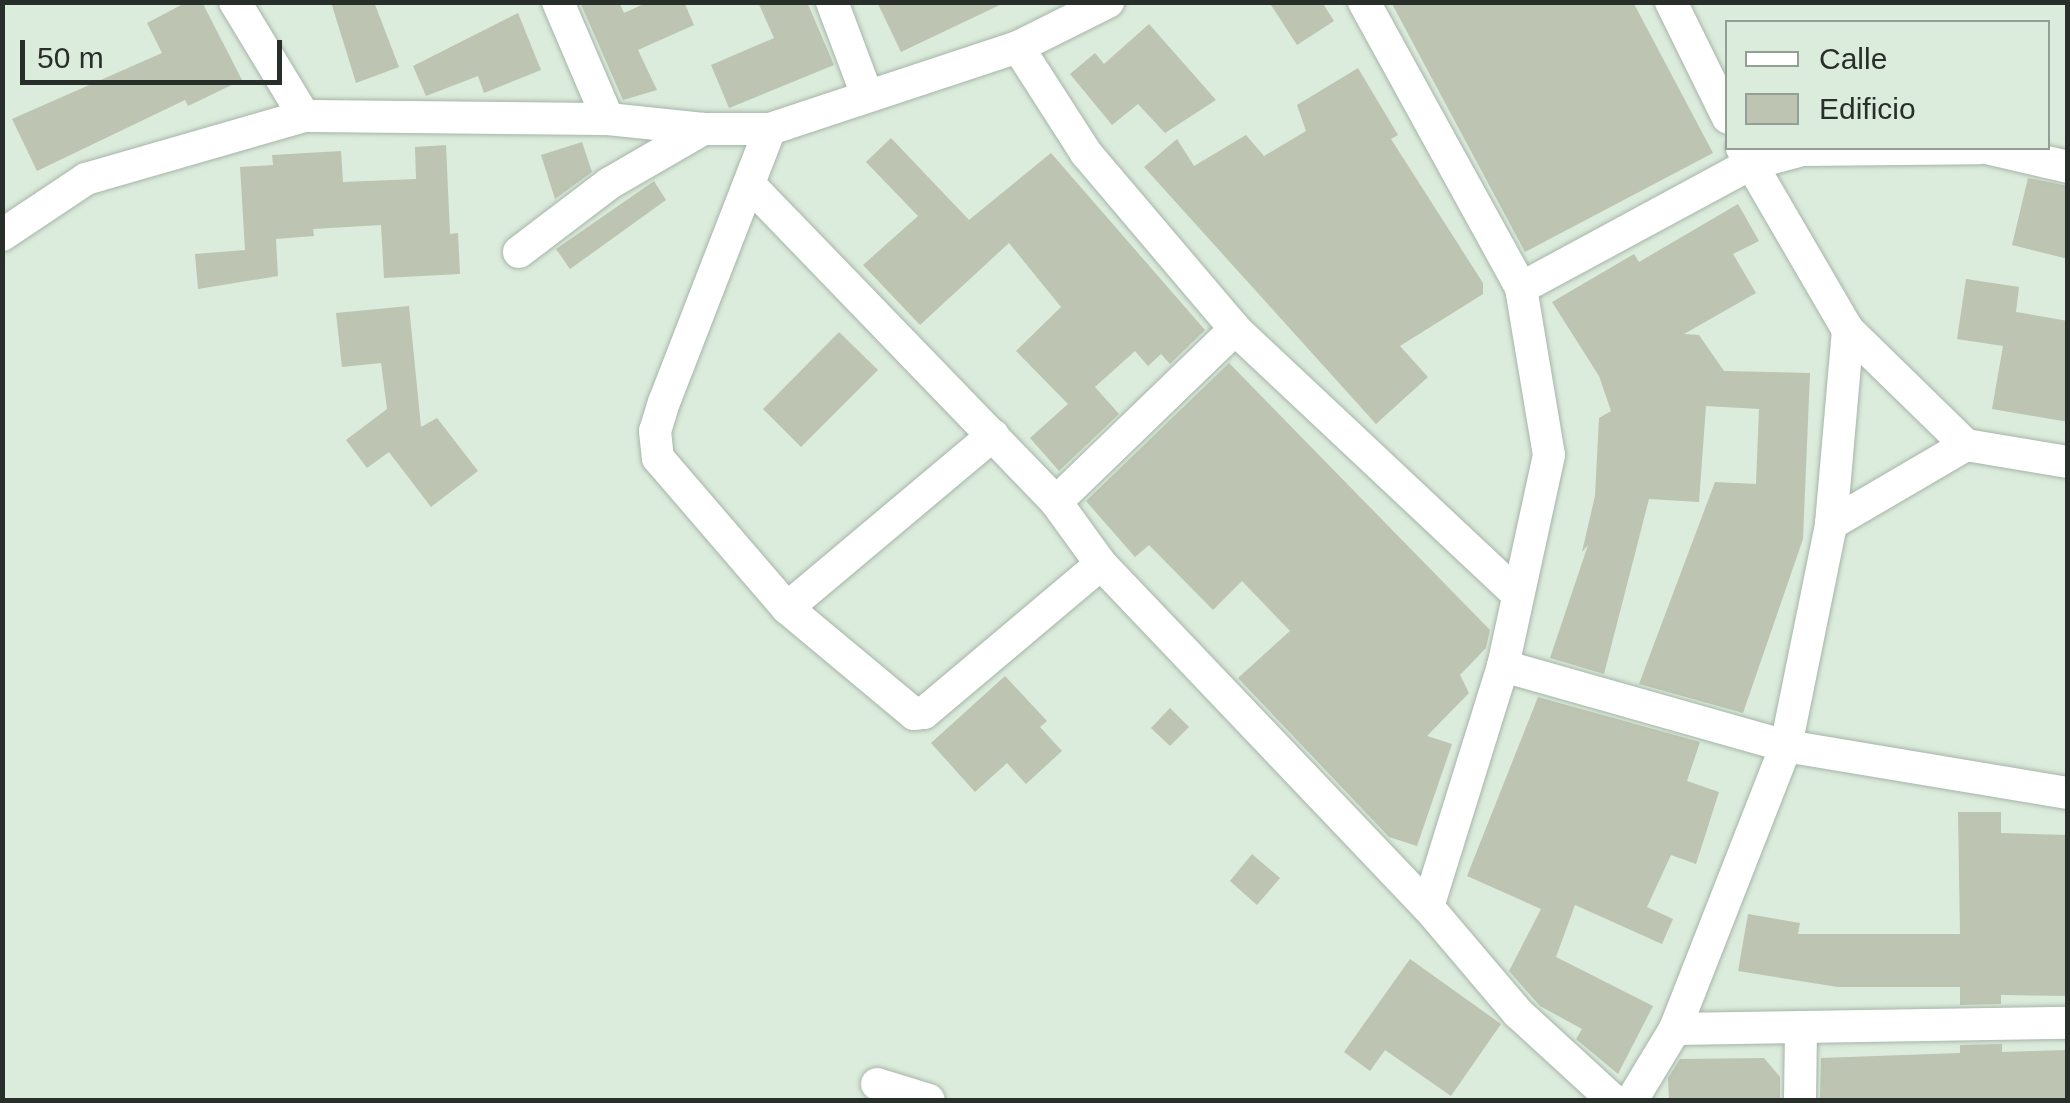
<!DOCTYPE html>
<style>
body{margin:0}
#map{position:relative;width:2070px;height:1103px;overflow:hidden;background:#dbebdc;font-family:Arial,sans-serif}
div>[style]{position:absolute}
.building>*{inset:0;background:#bdc4b1}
.roads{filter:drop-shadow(0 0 2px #a5b5a7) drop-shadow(0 0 2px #a5b5a7)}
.street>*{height:32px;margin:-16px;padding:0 16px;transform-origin:16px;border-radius:16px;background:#fff}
span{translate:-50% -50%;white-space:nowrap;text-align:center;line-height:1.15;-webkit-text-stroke:8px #dbebdc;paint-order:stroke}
.frame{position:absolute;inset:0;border:5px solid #282e29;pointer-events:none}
.legend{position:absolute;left:1725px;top:20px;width:325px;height:130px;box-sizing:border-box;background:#dbebdc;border:2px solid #939f94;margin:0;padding:12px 18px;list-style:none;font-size:30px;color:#282e29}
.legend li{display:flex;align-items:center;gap:20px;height:50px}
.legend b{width:50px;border:2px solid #939f94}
.scale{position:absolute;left:20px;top:40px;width:262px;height:45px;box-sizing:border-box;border:5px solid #282e29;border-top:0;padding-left:12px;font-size:30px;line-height:35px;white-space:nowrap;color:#282e29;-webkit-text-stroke:8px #dbebdc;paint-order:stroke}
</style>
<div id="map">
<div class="building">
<div style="clip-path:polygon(187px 2px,202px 2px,242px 80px,188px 106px,185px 100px,37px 171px,12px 119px,162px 53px,147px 23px)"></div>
<div style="clip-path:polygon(331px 2px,374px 2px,399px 67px,356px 83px)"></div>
<div style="clip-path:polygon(580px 2px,619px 2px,624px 13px,648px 2px,684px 2px,694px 25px,638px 50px,657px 90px,623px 100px)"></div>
<div style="clip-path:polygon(758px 2px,807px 2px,834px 65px,729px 108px,711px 65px,774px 38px)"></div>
<div style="clip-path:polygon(877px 2px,1006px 2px,901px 52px)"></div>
<div style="clip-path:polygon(1269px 2px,1322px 2px,1334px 21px,1297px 45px)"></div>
<div style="clip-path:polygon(1391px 2px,1633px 2px,1713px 153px,1525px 252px)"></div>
<div style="clip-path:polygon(518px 13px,541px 70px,484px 93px,478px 76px,426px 96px,413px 66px)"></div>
<div style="clip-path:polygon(1149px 24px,1216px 100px,1165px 133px,1138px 104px,1112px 125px,1070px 74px,1095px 53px,1104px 64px)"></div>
<div style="clip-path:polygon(1358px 68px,1398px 135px,1391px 139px,1483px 283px,1483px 294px,1400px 346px,1428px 377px,1376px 424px,1144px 167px,1177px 139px,1194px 166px,1246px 135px,1264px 156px,1306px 131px,1297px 105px)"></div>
<div style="clip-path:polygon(891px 138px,969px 220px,1051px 153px,1205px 330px,1170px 364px,1161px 354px,1148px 366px,1135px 351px,1095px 387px,1119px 414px,1059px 471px,1030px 438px,1068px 404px,1016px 351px,1061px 307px,1009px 243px,920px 325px,863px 265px,918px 216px,866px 162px)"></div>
<div style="clip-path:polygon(582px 142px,592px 172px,555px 199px,541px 155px)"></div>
<div style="clip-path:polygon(446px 145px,450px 234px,458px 233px,460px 274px,384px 278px,381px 225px,313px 229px,314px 236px,276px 239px,278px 276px,198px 289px,195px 254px,245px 250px,240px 167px,273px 165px,272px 155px,341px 151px,343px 182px,416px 179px,415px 147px)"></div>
<div style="clip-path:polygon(2028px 178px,2068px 186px,2068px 259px,2012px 245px)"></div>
<div style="clip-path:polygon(654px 181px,666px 200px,570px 269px,556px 249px)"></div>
<div style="clip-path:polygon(1738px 204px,1759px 241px,1733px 254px,1756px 293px,1684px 334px,1699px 335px,1724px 371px,1810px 373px,1803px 539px,1743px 713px,1639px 684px,1715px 482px,1756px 484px,1759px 409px,1706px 406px,1699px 502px,1649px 499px,1604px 674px,1550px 658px,1588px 545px,1582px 552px,1595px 496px,1599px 418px,1611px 411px,1599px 376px,1552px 302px,1634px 254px,1639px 262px)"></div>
<div style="clip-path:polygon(1966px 279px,2019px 287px,2016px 312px,2068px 321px,2068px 422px,1992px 409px,2003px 346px,1957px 339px)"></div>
<div style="clip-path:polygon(409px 306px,421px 427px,437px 418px,478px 471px,431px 507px,389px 452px,367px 468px,346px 440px,387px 409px,381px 363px,342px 367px,336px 313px)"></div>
<div style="clip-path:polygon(839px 332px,878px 370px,801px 447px,763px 409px)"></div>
<div style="clip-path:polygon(1229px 363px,1490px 630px,1486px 648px,1460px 675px,1469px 693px,1427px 736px,1452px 744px,1417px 846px,1389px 837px,1238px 678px,1290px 631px,1242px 581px,1213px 610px,1149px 545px,1135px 557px,1086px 501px)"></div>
<div style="clip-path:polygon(1005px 676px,1047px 721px,1040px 727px,1062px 751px,1026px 784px,1007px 763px,975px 792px,931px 743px)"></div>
<div style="clip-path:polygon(1538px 697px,1700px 742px,1687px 781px,1719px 792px,1696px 864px,1671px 855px,1647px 907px,1673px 919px,1662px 944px,1575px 905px,1556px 957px,1653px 1006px,1618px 1074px,1576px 1039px,1582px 1029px,1540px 1006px,1509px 971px,1541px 909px,1467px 876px)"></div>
<div style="clip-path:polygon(1170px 708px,1189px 727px,1170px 746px,1151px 728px)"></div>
<div style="clip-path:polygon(1958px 812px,2001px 812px,2001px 833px,2068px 835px,2068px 996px,2001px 995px,2001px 1004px,1960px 1005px,1960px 987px,1838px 987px,1738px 971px,1748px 914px,1800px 923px,1798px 934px,1960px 934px)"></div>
<div style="clip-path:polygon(1252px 854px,1280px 878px,1257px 905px,1230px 881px)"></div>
<div style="clip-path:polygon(1410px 959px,1501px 1024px,1451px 1096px,1385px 1050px,1370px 1071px,1344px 1052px)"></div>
<div style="clip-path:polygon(2002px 1044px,2002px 1052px,2068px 1050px,2068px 1100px,1820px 1100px,1821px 1058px,1960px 1053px,1960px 1045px)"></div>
<div style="clip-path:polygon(1764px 1058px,1780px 1077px,1780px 1100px,1669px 1100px,1668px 1078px,1680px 1059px)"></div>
</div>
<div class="roads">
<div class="street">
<div style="left:235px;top:2px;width:133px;rotate:58.8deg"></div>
<div style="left:304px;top:116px;width:304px;rotate:0.6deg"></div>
<div style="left:558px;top:2px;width:127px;rotate:66.9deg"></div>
<div style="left:608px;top:119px;width:96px;rotate:6deg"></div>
<div style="left:832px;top:2px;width:99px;rotate:69.4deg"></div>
<div style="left:1364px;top:2px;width:326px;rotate:61.2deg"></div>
<div style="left:1521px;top:288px;width:169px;rotate:80.5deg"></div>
<div style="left:1549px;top:455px;width:216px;rotate:102.3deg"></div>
<div style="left:1503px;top:666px;width:252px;rotate:107.3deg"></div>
<div style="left:1671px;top:2px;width:129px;rotate:63.8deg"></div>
<div style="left:1018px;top:47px;width:126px;rotate:57.3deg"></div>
<div style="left:1086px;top:153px;width:231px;rotate:49.7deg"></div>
<div style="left:1235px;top:329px;width:388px;rotate:43.2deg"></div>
<div style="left:770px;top:129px;width:293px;rotate:111.2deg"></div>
<div style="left:664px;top:402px;width:30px;rotate:107deg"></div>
<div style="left:655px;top:431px;width:27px;rotate:84deg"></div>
<div style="left:658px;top:458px;width:198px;rotate:49.3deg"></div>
<div style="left:787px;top:608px;width:165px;rotate:39.8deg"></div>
<div style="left:914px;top:714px;width:10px;rotate:-6deg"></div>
<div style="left:924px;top:713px;width:231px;rotate:-40.1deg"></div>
<div style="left:1742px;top:148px;width:211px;rotate:59.8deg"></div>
<div style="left:1848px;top:330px;width:165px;rotate:44.3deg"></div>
<div style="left:1966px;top:445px;width:103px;rotate:9.5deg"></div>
<div style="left:1986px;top:148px;width:84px;rotate:13deg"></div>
<div style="left:749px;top:184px;width:442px;rotate:46deg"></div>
<div style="left:1056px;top:502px;width:77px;rotate:54deg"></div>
<div style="left:1101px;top:564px;width:474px;rotate:46.4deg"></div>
<div style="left:1428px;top:907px;width:139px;rotate:49.7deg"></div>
<div style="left:1518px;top:1013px;width:129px;rotate:42.5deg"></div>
<div style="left:2px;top:235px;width:101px;rotate:-33.7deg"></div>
<div style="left:86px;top:179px;width:227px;rotate:-16.1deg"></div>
<div style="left:519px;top:252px;width:114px;rotate:-37.2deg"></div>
<div style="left:610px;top:183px;width:108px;rotate:-30.1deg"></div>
<div style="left:703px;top:129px;width:67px"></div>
<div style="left:770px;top:129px;width:261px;rotate:-18.3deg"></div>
<div style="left:1018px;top:47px;width:101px;rotate:-26.6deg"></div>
<div style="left:1521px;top:288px;width:260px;rotate:-28.4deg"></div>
<div style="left:1750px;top:164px;width:54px;rotate:-15.1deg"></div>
<div style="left:1802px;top:150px;width:177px;rotate:-0.6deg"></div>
<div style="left:1056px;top:502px;width:249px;rotate:-44deg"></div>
<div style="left:1831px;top:524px;width:156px;rotate:-30.3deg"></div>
<div style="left:787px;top:608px;width:269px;rotate:-40deg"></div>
<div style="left:1503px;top:666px;width:294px;rotate:15.8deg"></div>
<div style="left:1786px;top:746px;width:286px;rotate:9.5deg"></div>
<div style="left:1675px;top:1029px;width:393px;rotate:-0.9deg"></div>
<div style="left:877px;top:1084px;width:54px;rotate:17.1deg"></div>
<div style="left:1632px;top:1100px;width:83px;rotate:-58.8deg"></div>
<div style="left:1675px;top:1029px;width:304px;rotate:-68.6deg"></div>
<div style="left:1786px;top:746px;width:227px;rotate:-78.5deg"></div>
<div style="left:1831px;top:524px;width:195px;rotate:-85deg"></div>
<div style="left:1800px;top:1100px;width:73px;rotate:-89.2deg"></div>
</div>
</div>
<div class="frame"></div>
<ul class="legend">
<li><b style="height:12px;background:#fff"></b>Calle</li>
<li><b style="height:28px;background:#bdc4b1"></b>Edificio</li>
</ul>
<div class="scale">50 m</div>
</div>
